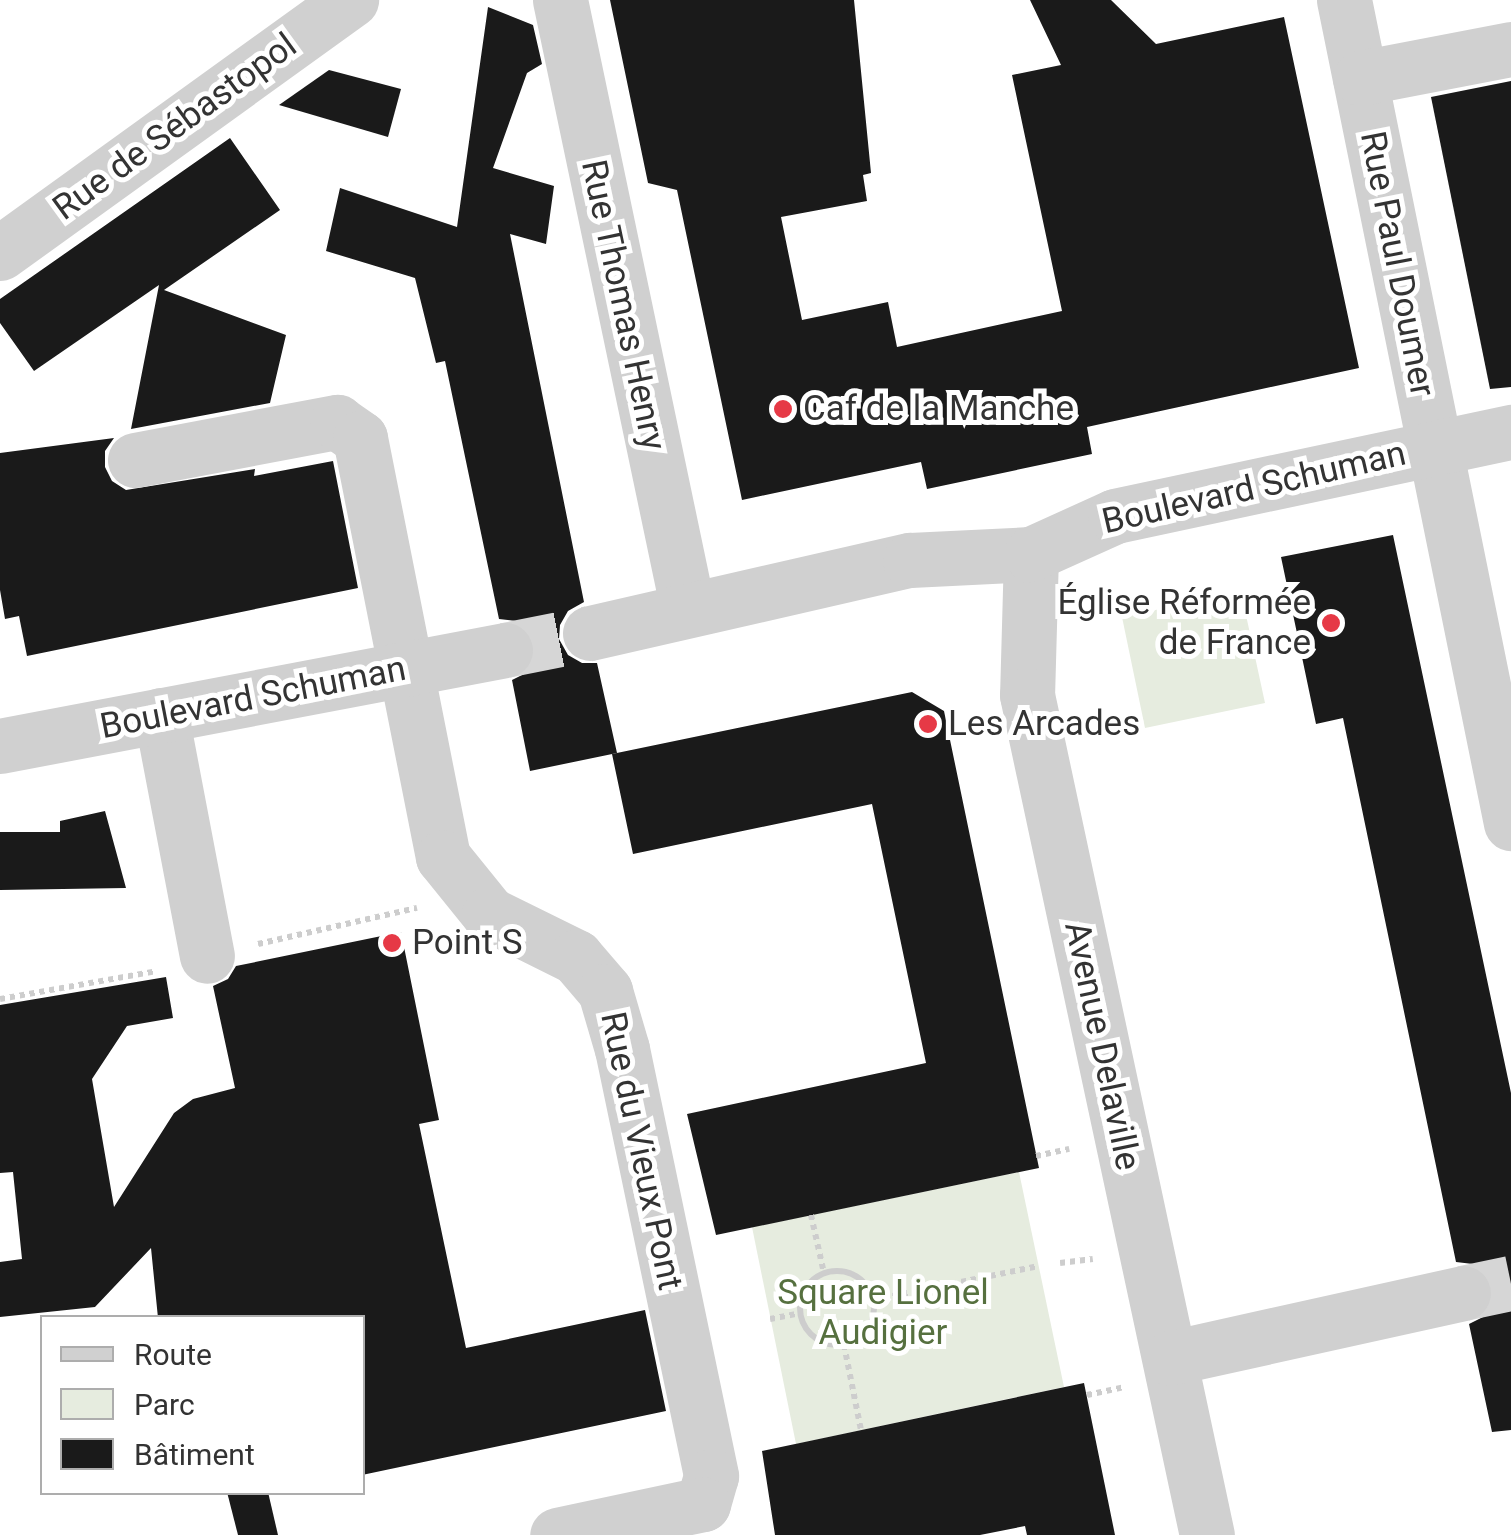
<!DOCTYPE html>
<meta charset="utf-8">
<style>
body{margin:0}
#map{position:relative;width:1511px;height:1535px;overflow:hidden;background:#fff;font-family:Roboto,sans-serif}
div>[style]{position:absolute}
.green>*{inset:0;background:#e6ecdf}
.building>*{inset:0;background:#1a1a1a}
.minor-tunnel>*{height:55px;margin-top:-27.5px;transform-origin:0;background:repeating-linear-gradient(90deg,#d6d6d6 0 55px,transparent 0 83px)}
.path>*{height:6px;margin-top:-3px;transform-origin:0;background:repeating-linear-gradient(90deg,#cdcdcd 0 5px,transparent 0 10px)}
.path>.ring{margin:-3px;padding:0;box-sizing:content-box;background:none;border:6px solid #cdcdcd;border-radius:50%}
.minor>*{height:55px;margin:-27.5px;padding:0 27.5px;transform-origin:27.5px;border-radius:27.5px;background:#d0d0d0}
.dots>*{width:28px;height:28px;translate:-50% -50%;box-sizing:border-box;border:5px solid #fff;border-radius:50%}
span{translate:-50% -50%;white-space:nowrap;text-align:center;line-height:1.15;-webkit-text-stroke:10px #fff;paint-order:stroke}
.street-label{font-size:35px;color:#333}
.poi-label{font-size:35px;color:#333}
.left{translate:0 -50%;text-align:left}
.right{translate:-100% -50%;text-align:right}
.park-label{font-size:35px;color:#56703f}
.legend{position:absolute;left:40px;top:1315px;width:325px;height:180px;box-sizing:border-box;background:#fff;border:2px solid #adadad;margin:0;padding:12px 18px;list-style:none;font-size:30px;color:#333}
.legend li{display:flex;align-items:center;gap:20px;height:50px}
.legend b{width:50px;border:2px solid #adadad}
</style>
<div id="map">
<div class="green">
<div style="clip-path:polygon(1241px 592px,1265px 703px,1145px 728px,1122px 617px)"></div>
<div style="clip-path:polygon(1019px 1172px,1064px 1387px,796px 1444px,752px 1227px)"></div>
</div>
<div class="building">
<div style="clip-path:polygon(610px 0,854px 0,871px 173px,863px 175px,867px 201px,781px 217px,802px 320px,888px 302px,897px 347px,1062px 311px,1012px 75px,1061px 65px,1030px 0,1111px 0,1156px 44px,1284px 17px,1359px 368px,1087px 427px,1092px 454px,927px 489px,921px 462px,742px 500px,677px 190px,648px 183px)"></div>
<div style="clip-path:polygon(488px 7px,533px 25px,542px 64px,527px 73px,493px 168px,554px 186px,546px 244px,510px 234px,584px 602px,568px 611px,560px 625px,559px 639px,568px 655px,582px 663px,597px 663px,617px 753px,530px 771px,512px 680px,526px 673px,534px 661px,535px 643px,528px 629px,516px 621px,499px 619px,445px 361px,436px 363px,415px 278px,326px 251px,340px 188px,457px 227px)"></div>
<div style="clip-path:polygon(329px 70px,401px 89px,388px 137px,279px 105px)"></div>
<div style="clip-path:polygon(1511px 81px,1511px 387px,1490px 389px,1431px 97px)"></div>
<div style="clip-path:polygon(230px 138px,280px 210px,164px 290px,286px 335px,270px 403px,131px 429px,159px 285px,34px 371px,0 323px,0 299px)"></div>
<div style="clip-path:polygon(114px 438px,105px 451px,105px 467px,112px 481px,126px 490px,255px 469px,254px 476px,333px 461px,358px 588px,27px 656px,19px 616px,5px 619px,0 590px,0 453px)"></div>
<div style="clip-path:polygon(1393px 535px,1511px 1093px,1511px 1430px,1492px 1432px,1469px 1324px,1483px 1317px,1492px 1303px,1493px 1285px,1487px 1273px,1473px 1264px,1456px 1262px,1343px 718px,1316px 724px,1281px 557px)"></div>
<div style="clip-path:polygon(912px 692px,944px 711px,1039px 1168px,716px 1235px,687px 1114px,926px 1063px,872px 804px,633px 854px,612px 754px)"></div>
<div style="clip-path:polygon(105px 811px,126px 888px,0 890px,0 832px,60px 832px,60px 821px)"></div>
<div style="clip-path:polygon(401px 932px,439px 1120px,419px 1124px,466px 1348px,645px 1310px,666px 1411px,362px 1475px,362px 1318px,158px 1318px,151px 1248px,95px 1307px,0 1317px,0 1262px,22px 1259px,13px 1172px,0 1173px,0 1005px,166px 977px,173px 1018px,127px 1026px,92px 1079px,114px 1207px,174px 1113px,193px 1099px,235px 1088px,213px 986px,228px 979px,236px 966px)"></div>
<div style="clip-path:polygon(1084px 1383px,1115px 1535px,1027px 1535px,1025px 1526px,980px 1535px,775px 1535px,762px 1451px)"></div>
<div style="clip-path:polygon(227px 1492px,268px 1492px,278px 1535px,238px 1535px)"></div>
</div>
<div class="minor-tunnel">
<div style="left:505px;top:650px;width:87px;rotate:-11.3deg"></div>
<div style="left:1463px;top:1293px;width:49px;rotate:-11.8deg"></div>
</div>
<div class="path">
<div style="left:258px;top:944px;width:163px;rotate:-12.8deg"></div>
<div style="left:0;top:999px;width:159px;rotate:-10.1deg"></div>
<div style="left:1036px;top:1156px;width:34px;rotate:-12deg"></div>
<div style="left:811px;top:1215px;width:59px;rotate:77.4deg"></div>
<div style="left:1060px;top:1263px;width:33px;rotate:-7deg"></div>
<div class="ring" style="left:800px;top:1271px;width:68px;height:68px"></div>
<div style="left:873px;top:1300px;width:168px;rotate:-11.6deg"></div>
<div style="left:770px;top:1319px;width:31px;rotate:-11deg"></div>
<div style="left:844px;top:1345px;width:87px;rotate:78.7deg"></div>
<div style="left:1087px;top:1395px;width:38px;rotate:-12deg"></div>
</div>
<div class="minor">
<div style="left:560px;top:0;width:623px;rotate:78.15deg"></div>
<div style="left:1344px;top:0;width:840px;rotate:78.53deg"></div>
<div style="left:1360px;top:78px;width:154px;rotate:-10.9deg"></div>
<div style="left:0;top:253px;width:433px;rotate:-35.8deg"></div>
<div style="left:135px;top:460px;width:206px;rotate:-10.7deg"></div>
<div style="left:337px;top:422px;width:28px;rotate:35deg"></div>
<div style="left:360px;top:438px;width:427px;rotate:78.8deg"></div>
<div style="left:443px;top:857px;width:73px;rotate:51.1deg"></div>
<div style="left:489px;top:914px;width:97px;rotate:26.3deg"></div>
<div style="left:576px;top:957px;width:45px;rotate:49.5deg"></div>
<div style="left:605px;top:991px;width:60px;rotate:73.7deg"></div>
<div style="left:622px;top:1049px;width:436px;rotate:78.2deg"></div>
<div style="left:711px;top:1476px;width:29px;rotate:106deg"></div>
<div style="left:703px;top:1504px;width:149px;rotate:168deg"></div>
<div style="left:1031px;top:554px;width:141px;rotate:91.6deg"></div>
<div style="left:1027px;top:695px;width:859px;rotate:77.91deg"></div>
<div style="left:590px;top:633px;width:328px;rotate:-12.9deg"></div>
<div style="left:910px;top:560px;width:121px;rotate:-2.8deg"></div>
<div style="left:1031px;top:554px;width:92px;rotate:-24.3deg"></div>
<div style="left:1115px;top:516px;width:405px;rotate:-12deg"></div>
<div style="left:161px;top:715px;width:245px;rotate:79.2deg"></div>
<div style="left:0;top:746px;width:514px;rotate:-10.76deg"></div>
<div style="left:1170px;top:1358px;width:300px;rotate:-12.5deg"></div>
</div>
<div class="dots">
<div style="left:783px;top:409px;background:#e63946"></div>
<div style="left:1331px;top:623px;background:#e63946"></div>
<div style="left:928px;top:724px;background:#e63946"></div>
<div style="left:392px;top:943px;background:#e63946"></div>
</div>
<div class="street-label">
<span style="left:175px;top:127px;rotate:-36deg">Rue de Sébastopol</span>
<span style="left:1397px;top:264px;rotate:79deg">Rue Paul Doumer</span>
<span style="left:623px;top:305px;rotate:78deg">Rue Thomas Henry</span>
<span style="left:1254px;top:488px;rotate:-13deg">Boulevard Schuman</span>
<span style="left:253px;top:698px;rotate:-11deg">Boulevard Schuman</span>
<span style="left:1102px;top:1046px;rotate:78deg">Avenue Delaville</span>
<span style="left:641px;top:1151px;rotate:78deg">Rue du Vieux Pont</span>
</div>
<div class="poi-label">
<span class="left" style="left:803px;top:409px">Caf de la Manche</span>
<span class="right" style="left:1311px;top:623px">Église Réformée<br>de France</span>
<span class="left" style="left:948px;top:724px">Les Arcades</span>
<span class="left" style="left:412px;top:943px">Point S</span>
</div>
<div class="park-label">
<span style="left:883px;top:1313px">Square Lionel<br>Audigier</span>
</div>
<ul class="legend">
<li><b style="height:12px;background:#d0d0d0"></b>Route</li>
<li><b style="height:28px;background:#e6ecdf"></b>Parc</li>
<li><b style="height:28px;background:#1a1a1a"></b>Bâtiment</li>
</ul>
</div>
